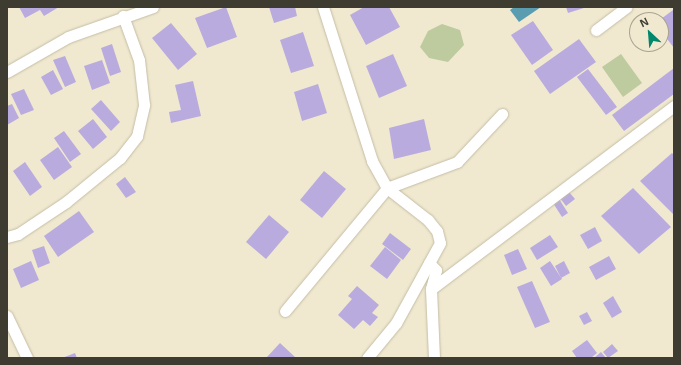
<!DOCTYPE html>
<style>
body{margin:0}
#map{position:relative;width:681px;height:365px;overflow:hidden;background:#f0e9d0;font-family:Helvetica,sans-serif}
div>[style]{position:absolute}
.green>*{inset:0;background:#bdcb9e}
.water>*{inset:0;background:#5a9cb0}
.building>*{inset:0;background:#b9abde}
.roads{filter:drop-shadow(0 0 1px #c4bda5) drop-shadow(0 0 1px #c4bda5)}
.street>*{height:11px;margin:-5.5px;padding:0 5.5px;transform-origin:5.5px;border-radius:5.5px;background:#fff}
span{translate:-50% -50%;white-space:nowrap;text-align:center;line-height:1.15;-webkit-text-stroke:3px #f0e9d0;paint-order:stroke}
.frame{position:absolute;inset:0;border:8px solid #3e3b31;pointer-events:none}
.north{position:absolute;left:629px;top:12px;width:40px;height:40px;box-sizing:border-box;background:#f0e9d0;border:1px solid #a9a390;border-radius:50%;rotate:334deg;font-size:11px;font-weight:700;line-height:16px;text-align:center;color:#3e3b31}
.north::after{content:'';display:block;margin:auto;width:14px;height:18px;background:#00886d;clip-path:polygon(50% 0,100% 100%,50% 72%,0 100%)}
</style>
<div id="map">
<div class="green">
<div style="clip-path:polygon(442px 24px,460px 30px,464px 45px,448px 62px,429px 58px,420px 47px,428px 31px)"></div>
<div style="clip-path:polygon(621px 54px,642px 83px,623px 97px,602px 67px)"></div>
</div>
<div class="water">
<div style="clip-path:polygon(514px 7px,541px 7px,519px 22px,510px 10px)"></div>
</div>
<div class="building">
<div style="clip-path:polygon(19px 7px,59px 7px,44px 16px,40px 10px,25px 18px)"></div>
<div style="clip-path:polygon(226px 7px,237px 37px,207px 48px,195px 18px)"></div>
<div style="clip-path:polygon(269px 7px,295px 7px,297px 16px,274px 23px)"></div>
<div style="clip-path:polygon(364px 7px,389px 7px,400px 27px,366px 45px,350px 15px)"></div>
<div style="clip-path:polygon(566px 7px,587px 7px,568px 13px)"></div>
<div style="clip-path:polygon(673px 10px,674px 12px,674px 48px,661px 31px,661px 19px)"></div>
<div style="clip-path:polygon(533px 21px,553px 50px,532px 65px,511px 35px)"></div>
<div style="clip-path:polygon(171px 23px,197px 54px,178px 70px,152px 38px)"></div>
<div style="clip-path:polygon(303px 32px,314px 66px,291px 73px,280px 40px)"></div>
<div style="clip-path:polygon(579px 39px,596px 62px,550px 94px,534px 71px)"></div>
<div style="clip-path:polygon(112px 44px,121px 72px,110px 76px,101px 48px)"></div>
<div style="clip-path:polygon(393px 54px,407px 86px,379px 98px,366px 66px)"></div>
<div style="clip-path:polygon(65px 56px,76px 82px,65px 87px,53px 60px)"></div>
<div style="clip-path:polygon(102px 60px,110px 83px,92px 90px,84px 66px)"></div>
<div style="clip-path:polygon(674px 68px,674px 94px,624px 131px,612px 115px)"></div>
<div style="clip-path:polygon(588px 69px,617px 107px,606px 115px,577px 77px)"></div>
<div style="clip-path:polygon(53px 70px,63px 89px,51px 95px,41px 77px)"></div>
<div style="clip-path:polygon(193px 81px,201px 116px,171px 123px,169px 112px,181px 110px,175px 85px)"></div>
<div style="clip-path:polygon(318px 84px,327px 113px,302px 121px,294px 92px)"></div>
<div style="clip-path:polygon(24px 89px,34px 110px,21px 115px,11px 94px)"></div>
<div style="clip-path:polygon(101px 100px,120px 122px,111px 131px,91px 109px)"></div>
<div style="clip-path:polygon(12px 104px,19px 118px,7px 125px,7px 106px)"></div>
<div style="clip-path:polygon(93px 119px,107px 137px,93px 149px,78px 131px)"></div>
<div style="clip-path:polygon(424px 119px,431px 150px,394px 159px,389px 128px)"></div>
<div style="clip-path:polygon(64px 131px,81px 154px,70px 162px,54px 138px)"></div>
<div style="clip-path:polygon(58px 147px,72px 167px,54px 180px,40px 160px)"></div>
<div style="clip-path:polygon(672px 153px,674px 155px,674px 215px,640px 181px)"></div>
<div style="clip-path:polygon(25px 162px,42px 187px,30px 196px,13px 171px)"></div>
<div style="clip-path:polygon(324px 171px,346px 189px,322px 218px,300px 200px)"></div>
<div style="clip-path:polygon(125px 177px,136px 192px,126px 198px,116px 184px)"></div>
<div style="clip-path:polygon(633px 188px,671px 227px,639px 254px,601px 216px)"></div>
<div style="clip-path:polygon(569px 192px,575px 199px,566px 206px,560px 198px)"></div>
<div style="clip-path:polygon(559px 199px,568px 213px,562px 217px,553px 203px)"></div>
<div style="clip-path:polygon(79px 211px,94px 232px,58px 257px,44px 236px)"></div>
<div style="clip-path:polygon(269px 215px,289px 232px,266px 259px,246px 242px)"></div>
<div style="clip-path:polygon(595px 227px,602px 241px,588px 249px,580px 235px)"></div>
<div style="clip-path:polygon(390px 233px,411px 249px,403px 260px,382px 244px)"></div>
<div style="clip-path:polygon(550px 235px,558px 247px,537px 260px,530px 248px)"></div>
<div style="clip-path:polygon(44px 246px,50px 263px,38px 268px,32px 250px)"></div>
<div style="clip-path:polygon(385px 247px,401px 260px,387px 279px,370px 266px)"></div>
<div style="clip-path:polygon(518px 249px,527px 269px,512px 275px,504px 255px)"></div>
<div style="clip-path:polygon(609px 256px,616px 269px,596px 280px,589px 267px)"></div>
<div style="clip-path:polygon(31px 261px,39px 280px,21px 288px,13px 269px)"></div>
<div style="clip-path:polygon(550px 261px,562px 279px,551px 286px,540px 268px)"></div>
<div style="clip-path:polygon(564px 261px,570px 273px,561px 278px,555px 266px)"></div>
<div style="clip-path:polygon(532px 281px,550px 322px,535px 328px,517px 287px)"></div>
<div style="clip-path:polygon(357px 286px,379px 305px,372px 313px,378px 317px,370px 326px,363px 320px,354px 329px,338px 315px,352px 299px,348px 296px)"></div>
<div style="clip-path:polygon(613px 296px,622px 312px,612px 318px,603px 303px)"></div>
<div style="clip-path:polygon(587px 312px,592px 321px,584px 325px,579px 316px)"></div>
<div style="clip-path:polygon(587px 340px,597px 353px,591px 358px,577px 358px,572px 351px)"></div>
<div style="clip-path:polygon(280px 343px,295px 357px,294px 358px,266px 358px)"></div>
<div style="clip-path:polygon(612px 344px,618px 351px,608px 358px,603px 352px)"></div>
<div style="clip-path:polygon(601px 352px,606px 358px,594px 358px)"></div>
<div style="clip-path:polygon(75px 353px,77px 358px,62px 358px)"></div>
</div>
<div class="roads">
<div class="street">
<div style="left:323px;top:7px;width:162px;rotate:72.3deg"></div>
<div style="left:372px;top:161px;width:31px;rotate:61deg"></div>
<div style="left:387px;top:188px;width:52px;rotate:38deg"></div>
<div style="left:428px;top:220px;width:14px;rotate:51deg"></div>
<div style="left:437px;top:231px;width:12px;rotate:76deg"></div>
<div style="left:440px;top:243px;width:91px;rotate:118.8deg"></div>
<div style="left:396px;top:323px;width:45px;rotate:129.6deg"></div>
<div style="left:596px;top:30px;width:38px;rotate:-37deg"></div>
<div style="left:7px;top:72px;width:70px;rotate:-29.8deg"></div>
<div style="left:68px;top:37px;width:90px;rotate:-19.4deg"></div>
<div style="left:7px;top:237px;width:11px;rotate:-15deg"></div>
<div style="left:18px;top:234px;width:58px;rotate:-33.7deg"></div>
<div style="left:66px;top:202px;width:70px;rotate:-39.2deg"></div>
<div style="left:120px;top:158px;width:28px;rotate:-52deg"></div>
<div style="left:137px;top:136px;width:32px;rotate:-77deg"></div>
<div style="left:144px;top:105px;width:45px;rotate:-96.3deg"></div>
<div style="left:139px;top:60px;width:47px;rotate:-110deg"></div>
<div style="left:429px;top:263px;width:10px;rotate:45deg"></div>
<div style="left:436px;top:270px;width:20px;rotate:105deg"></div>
<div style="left:285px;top:311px;width:160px;rotate:-50.3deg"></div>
<div style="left:387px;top:188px;width:75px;rotate:-20.4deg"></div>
<div style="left:457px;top:162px;width:66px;rotate:-46.8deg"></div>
<div style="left:7px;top:316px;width:47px;rotate:64.5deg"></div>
<div style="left:434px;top:358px;width:69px;rotate:-92.5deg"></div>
<div style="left:431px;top:289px;width:304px;rotate:-37deg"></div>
</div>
</div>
<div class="frame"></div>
<div class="north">N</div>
</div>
